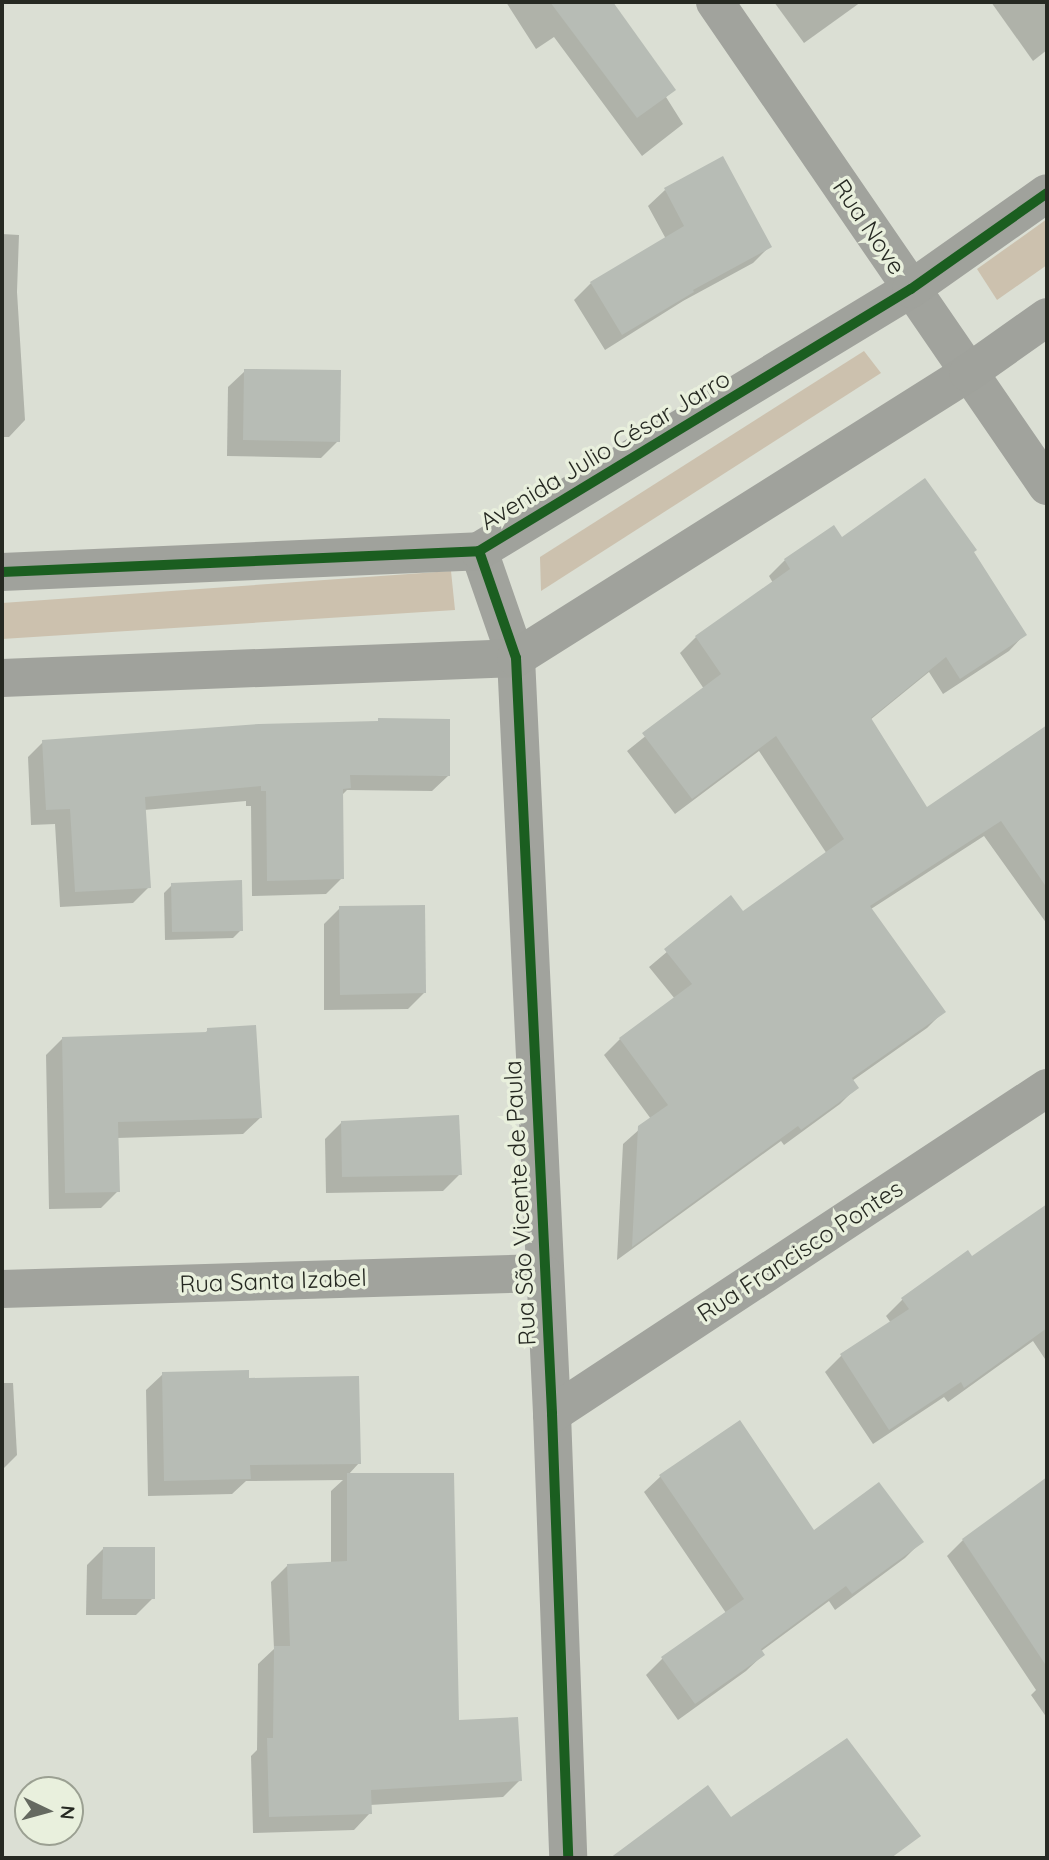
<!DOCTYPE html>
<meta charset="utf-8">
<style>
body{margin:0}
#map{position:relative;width:1049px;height:1860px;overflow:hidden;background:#dbdfd4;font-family:Quicksand,sans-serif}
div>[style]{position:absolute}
.green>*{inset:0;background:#ccc1ae}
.shadow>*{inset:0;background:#0003}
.building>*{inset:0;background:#b7bcb5}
.street>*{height:38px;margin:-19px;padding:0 19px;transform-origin:19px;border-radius:19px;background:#a1a39d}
.secondary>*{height:38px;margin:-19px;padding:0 19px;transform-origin:19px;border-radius:19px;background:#a0a29c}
.cycleway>*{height:10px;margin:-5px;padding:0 5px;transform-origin:5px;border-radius:5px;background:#1b5e20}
span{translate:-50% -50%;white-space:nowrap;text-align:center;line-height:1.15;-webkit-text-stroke:7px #e9f0dd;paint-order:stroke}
.street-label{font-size:24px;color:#262922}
.frame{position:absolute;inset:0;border:4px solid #262922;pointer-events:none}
.north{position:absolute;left:14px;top:1776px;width:70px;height:70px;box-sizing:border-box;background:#e9f0dd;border:2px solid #9ba092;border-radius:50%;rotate:95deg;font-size:19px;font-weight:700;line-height:28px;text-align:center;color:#262922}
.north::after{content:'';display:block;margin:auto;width:24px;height:32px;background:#656960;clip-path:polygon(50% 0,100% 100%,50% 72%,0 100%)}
</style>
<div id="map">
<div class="green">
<div style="clip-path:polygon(1047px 219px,1047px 265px,997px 300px,977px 269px)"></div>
<div style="clip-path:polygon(864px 351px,881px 373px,541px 591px,540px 557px)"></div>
<div style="clip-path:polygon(451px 571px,455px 610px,2px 639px,2px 603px)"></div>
</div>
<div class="shadow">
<div style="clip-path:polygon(506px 2px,604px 2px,628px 39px,674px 89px,666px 97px,683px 124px,642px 156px,554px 37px,536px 49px)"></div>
<div style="clip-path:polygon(774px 2px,861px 2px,804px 43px)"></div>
<div style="clip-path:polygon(991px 2px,1047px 2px,1047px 50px,1033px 61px)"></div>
<div style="clip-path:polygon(665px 190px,769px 247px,753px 263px,683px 301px,605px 350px,574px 300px,591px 283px,666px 239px,648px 206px)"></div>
<div style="clip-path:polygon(2px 234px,19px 235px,17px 292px,25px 420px,9px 437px,2px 437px)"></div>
<div style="clip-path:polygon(245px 371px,338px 441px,321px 458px,227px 456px,228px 387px)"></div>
<div style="clip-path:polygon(841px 540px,972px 552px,1025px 634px,1009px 651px,943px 694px,929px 672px,870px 720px,927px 809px,1047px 728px,1047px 924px,984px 836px,871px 909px,943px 1012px,927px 1028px,852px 1081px,857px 1087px,840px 1104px,784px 1145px,781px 1141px,617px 1260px,623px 1144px,651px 1119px,604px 1055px,620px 1039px,675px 999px,649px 967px,731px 898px,742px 913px,827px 854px,759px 751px,675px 814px,627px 751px,704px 689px,680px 653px,696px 637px,773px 583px,769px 576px,785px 560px)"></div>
<div style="clip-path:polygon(43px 742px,448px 776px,432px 791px,347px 790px,341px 796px,342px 878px,326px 894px,252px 896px,251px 806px,246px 806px,246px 801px,144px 810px,149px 887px,133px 903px,60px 907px,55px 824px,31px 825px,28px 757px)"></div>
<div style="clip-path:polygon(172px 885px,241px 930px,233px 938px,165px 940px,164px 893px)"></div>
<div style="clip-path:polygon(340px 908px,424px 993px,408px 1009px,324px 1010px,324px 924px)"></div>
<div style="clip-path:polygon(208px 1030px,260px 1118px,243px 1134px,117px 1138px,118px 1191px,101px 1208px,49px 1209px,46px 1055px,62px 1039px,204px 1034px)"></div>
<div style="clip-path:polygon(342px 1122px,460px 1174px,443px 1191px,326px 1193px,325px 1139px)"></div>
<div style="clip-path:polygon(1047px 1206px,1047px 1362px,1033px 1341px,948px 1402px,944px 1397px,873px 1444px,825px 1372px,841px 1356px,891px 1323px,886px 1316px,902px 1300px,968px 1253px,971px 1258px)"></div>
<div style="clip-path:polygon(163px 1374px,247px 1380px,359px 1463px,348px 1475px,458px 1722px,520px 1780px,503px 1797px,370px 1805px,370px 1813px,354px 1830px,253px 1833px,251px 1756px,257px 1750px,258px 1664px,274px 1649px,271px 1582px,287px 1566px,331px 1564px,331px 1491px,343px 1480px,246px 1481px,232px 1494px,148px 1496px,146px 1390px)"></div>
<div style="clip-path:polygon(2px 1383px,13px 1383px,17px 1455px,2px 1470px)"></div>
<div style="clip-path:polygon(661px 1476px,814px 1533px,921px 1542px,905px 1558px,835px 1610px,829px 1601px,760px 1652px,763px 1655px,746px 1671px,678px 1720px,646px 1675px,662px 1659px,726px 1613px,644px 1492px)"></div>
<div style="clip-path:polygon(1034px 1489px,1047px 1508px,1047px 1718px,1031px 1695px,1036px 1690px,947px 1556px,963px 1540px)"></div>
<div style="clip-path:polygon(103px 1549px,153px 1598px,136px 1615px,86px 1615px,87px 1565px)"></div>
<div style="clip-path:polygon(730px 1820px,901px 1847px,885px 1858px,631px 1858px,626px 1852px)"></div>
</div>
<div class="building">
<div style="clip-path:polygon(550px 2px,613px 2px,676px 90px,637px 118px)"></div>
<div style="clip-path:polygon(723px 156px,772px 247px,693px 290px,694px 292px,622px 335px,590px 282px,684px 226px,664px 188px)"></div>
<div style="clip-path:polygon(244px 369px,341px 370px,340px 442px,243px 440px)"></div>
<div style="clip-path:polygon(925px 478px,977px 550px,974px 552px,1027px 635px,960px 679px,946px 657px,871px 718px,927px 807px,1047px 725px,1047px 888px,1001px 821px,870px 906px,946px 1012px,852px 1078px,859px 1088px,801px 1130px,798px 1126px,632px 1247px,638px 1126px,668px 1105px,619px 1038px,692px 984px,664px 949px,731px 895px,743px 911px,844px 839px,776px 736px,692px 799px,642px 733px,721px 674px,695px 636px,790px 569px,784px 559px,834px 525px,842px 537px)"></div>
<div style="clip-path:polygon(378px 718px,450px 719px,450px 776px,350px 775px,351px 788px,343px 789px,344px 879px,267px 881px,266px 791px,261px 791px,261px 786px,145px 797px,151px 888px,75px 892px,70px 809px,46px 810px,42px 740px,259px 724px,378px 721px)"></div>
<div style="clip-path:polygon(242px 880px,243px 931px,172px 932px,171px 883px)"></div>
<div style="clip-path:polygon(425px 905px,426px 993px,340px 995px,339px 906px)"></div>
<div style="clip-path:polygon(256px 1025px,262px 1118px,118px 1122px,120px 1192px,65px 1193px,62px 1037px,207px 1032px,207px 1028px)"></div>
<div style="clip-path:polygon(459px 1115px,462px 1175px,342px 1177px,341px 1121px)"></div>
<div style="clip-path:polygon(1047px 1204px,1047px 1328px,964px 1388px,961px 1382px,889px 1430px,840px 1354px,909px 1309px,901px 1298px,968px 1250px,972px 1256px)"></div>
<div style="clip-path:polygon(249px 1370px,249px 1378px,359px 1376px,361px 1464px,250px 1465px,251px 1479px,164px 1481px,162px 1372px)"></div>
<div style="clip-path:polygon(740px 1420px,814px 1530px,879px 1482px,924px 1542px,852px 1594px,846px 1586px,761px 1649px,765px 1655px,695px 1704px,661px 1657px,744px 1599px,659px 1475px)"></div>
<div style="clip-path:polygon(347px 1473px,454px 1473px,459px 1720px,518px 1717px,522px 1781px,371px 1790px,372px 1814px,269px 1817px,267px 1738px,273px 1738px,274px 1646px,290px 1646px,287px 1564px,347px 1561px)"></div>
<div style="clip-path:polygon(1047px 1477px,1047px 1667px,962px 1539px)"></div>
<div style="clip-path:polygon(103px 1547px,155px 1547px,155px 1599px,102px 1599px)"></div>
<div style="clip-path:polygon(847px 1738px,921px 1836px,891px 1858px,610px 1858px,708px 1785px,731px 1817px)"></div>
</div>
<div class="street">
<div style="left:715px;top:2px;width:587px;rotate:55.55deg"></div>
<div style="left:479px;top:551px;width:113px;rotate:70.9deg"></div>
<div style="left:516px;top:658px;width:757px;rotate:87.27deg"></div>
<div style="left:552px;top:1414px;width:444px;rotate:87.9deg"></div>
<div style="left:2px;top:1289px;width:541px;rotate:-1.69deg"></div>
<div style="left:552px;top:1414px;width:593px;rotate:-33.37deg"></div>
</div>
<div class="secondary">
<div style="left:2px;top:572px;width:477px;rotate:-2.5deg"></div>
<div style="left:479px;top:551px;width:505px;rotate:-31.24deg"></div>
<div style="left:911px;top:289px;width:166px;rotate:-35.2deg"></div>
<div style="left:2px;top:678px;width:514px;rotate:-2.23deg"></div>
<div style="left:516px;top:658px;width:534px;rotate:-32.23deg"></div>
<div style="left:968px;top:373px;width:97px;rotate:-35.3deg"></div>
</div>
<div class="cycleway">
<div style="left:479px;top:551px;width:113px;rotate:70.9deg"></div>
<div style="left:516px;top:658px;width:757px;rotate:87.27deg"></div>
<div style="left:552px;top:1414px;width:444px;rotate:87.9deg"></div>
<div style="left:2px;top:572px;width:477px;rotate:-2.5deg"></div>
<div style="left:479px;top:551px;width:505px;rotate:-31.24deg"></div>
<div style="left:911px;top:289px;width:166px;rotate:-35.2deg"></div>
</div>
<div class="street-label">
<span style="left:869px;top:227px;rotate:56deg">Rua Nove</span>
<span style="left:605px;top:450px;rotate:-31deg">Avenida Julio César Jarro</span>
<span style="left:520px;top:1203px;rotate:-93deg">Rua São Vicente de Paula</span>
<span style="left:800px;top:1251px;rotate:-33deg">Rua Francisco Pontes</span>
<span style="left:273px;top:1281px;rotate:-2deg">Rua Santa Izabel</span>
</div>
<div class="frame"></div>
<div class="north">N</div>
</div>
